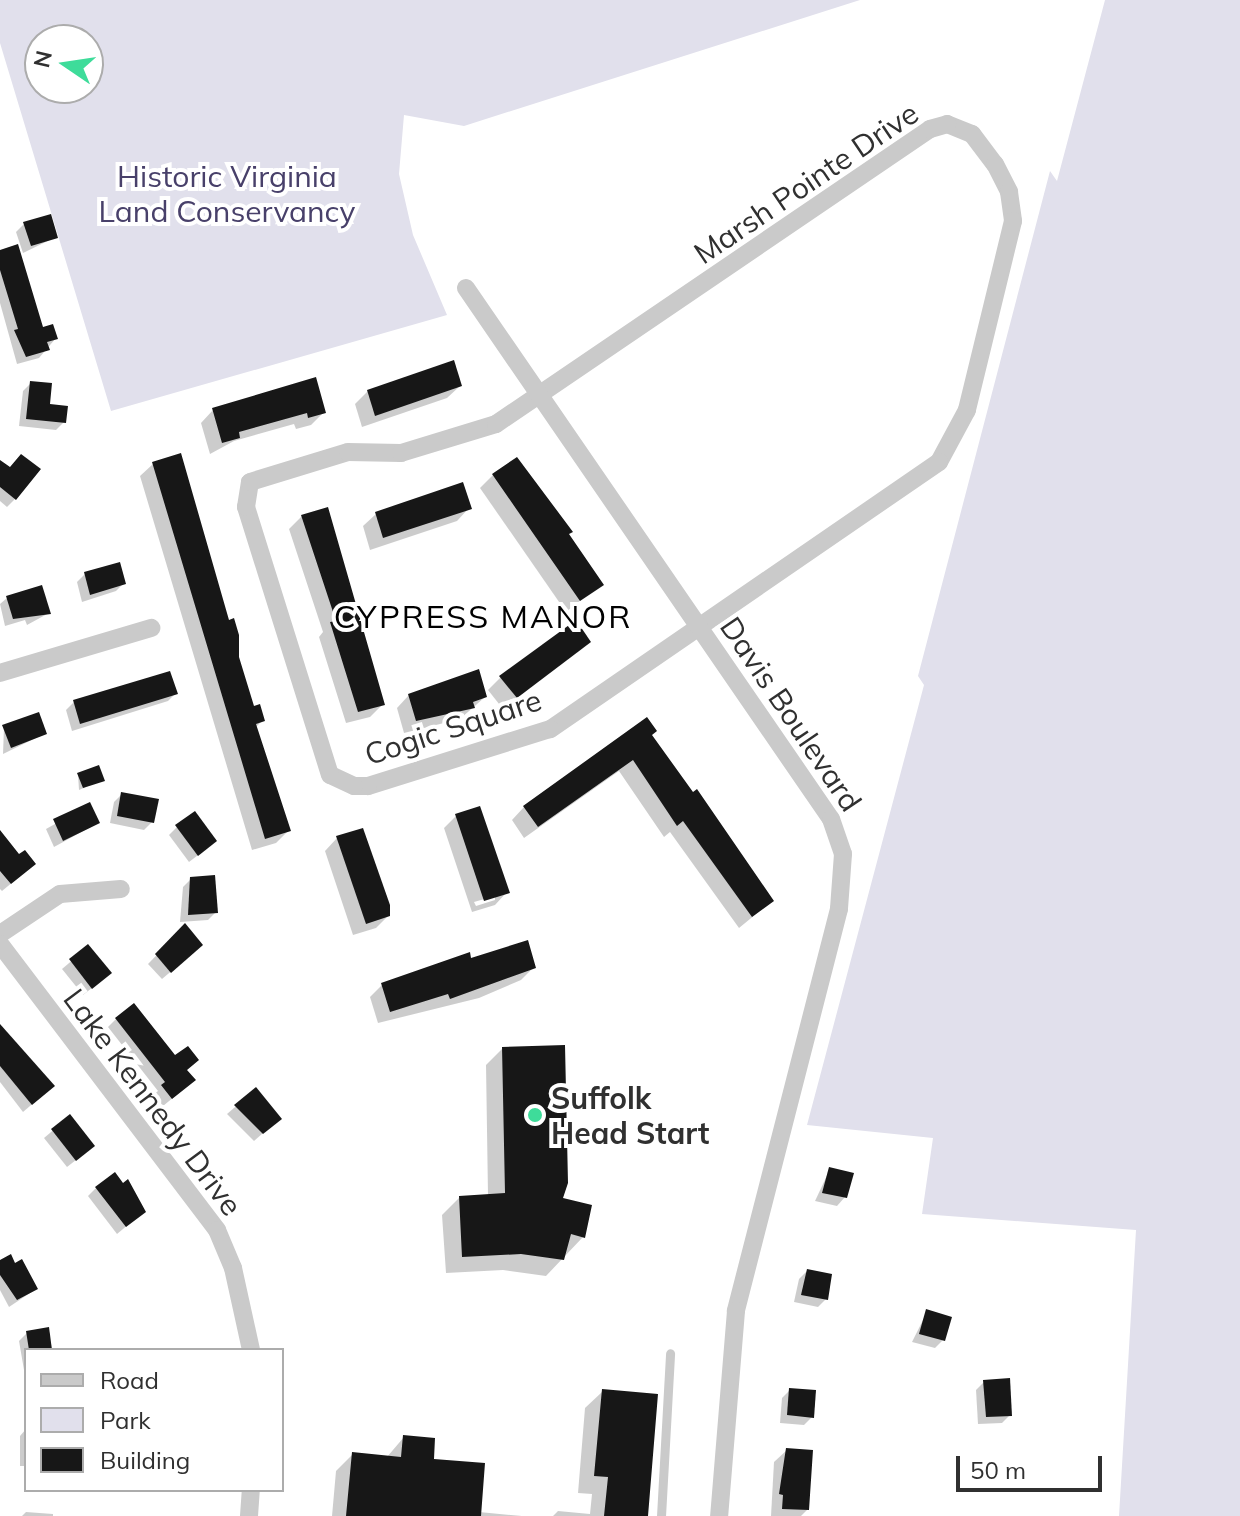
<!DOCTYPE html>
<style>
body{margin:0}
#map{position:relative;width:1240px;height:1516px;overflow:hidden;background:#fff;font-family:Mulish,sans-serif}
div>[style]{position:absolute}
.green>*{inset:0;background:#e1e0ec}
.shadow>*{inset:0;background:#0003}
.building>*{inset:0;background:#171717}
.lane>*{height:9px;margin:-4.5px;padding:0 4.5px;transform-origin:4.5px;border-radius:4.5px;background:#cacaca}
.street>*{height:18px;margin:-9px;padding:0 9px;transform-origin:9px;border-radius:9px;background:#cacaca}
.dots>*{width:22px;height:22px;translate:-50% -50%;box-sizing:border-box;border:4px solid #fff;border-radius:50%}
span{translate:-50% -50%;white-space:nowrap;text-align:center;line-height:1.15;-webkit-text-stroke:8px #fff;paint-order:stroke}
.park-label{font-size:30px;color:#48406a}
.street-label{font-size:30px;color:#303030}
.poi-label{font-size:30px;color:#303030;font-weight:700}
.left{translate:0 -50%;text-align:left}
.neighbourhood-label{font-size:32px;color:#000;letter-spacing:2px}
.legend{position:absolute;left:24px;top:1348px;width:260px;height:144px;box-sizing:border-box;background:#fff;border:2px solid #acacac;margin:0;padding:10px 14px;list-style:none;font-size:24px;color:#303030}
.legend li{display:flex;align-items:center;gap:16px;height:40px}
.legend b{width:40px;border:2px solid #acacac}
.north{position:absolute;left:24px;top:24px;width:80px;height:80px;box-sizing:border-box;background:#fff;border:2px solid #acacac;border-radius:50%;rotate:283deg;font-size:22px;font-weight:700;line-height:32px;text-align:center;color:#303030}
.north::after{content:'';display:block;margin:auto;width:28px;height:36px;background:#3edc9a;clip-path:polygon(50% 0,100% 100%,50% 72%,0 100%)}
.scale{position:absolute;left:956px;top:1456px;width:146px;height:36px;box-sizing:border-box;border:4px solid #303030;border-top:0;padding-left:10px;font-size:24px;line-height:28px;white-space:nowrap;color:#303030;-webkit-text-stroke:6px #fff;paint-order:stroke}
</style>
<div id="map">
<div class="green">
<div style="clip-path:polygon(evenodd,0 0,860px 0,464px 126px,404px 115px,399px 174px,413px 235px,447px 315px,111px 411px,0 43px,0 0,88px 40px,88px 88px,40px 88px,40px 40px,88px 40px)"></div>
<div style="clip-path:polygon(1105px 0,1240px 0,1240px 1516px,1119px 1516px,1136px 1230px,922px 1214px,933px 1138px,807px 1125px,924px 685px,918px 676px,1050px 171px,1057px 181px)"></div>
</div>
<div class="shadow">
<div style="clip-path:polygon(24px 224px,56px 237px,23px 253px,16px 232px)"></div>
<div style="clip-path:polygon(0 254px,41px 329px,56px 338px,39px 358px,17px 364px,0 303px)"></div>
<div style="clip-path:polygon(31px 383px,64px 422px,56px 430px,19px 426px,23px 391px)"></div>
<div style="clip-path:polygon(460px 386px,447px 398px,362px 427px,355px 404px,368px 391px)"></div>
<div style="clip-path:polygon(213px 410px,324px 412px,311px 425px,296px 429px,294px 424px,234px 441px,210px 454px,201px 423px)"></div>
<div style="clip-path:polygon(153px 464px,237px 657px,252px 708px,263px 720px,255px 728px,288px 831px,276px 843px,252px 850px,140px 476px)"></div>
<div style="clip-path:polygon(493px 475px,601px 584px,566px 612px,480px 488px)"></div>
<div style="clip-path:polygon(0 481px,15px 499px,7px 507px,0 501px)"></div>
<div style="clip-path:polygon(469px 508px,457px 521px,370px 550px,363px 526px,376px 514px)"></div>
<div style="clip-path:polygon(302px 516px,383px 704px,370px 717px,346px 723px,319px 637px,323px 632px,289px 529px)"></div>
<div style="clip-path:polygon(85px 574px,124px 583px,116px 591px,82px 602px,77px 582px)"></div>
<div style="clip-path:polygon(7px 598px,49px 613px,27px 625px,25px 620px,5px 626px,0 604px)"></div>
<div style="clip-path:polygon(588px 642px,503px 709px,488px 690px,501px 677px)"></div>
<div style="clip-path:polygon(176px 693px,168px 701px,72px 731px,66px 710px,74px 702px)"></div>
<div style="clip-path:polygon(409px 695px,485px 697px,460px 719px,404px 733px,397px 708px)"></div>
<div style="clip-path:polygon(4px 727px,44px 734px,3px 754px)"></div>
<div style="clip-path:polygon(650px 736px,772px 901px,739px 928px,670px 832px,664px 837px,619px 771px,524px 838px,512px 820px,524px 807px)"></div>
<div style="clip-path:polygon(78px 774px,102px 780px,79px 790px)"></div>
<div style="clip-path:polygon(122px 794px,152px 822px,144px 830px,110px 823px,114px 802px)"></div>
<div style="clip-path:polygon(89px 805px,98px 823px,54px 847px,46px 829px)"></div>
<div style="clip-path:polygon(evenodd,456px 816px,507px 892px,495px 905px,472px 912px,444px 828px,456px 816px,495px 896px,495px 900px,476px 906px,474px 902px,495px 896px)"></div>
<div style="clip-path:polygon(177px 827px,206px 849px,189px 862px,169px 835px)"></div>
<div style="clip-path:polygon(0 833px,25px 872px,2px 891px,0 889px)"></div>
<div style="clip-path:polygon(337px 838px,388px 916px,376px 928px,353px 935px,325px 851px)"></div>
<div style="clip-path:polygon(191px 879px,216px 912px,208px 920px,180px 922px,183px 887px)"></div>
<div style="clip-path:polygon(185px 926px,193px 953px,162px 979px,148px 964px)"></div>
<div style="clip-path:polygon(88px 947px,101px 981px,83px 995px,62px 969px)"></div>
<div style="clip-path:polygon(470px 960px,534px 967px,521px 980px,479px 998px,378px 1023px,370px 997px,382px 985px)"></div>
<div style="clip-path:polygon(116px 1019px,185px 1088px,163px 1106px,154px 1094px,158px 1091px,108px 1027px)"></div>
<div style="clip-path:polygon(0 1027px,44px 1094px,23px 1112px,0 1082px)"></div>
<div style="clip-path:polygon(503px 1048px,561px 1199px,583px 1237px,546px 1276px,503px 1270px,446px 1273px,442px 1215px,459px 1198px,488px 1196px,486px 1065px)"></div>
<div style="clip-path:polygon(256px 1089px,271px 1126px,254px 1141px,227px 1114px)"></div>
<div style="clip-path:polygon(70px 1116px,85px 1153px,67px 1167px,44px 1138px)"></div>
<div style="clip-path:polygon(830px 1169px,845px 1197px,837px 1206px,815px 1201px)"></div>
<div style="clip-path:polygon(96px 1188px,135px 1219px,117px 1234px,88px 1196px)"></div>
<div style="clip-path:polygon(0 1263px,36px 1289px,9px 1307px,0 1290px)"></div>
<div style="clip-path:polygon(807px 1271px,826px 1299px,818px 1307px,794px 1302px,799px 1279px)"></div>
<div style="clip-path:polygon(927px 1312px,943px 1340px,935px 1348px,912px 1342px)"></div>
<div style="clip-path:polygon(27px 1333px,50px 1350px,26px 1350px,24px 1370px,19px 1341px)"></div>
<div style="clip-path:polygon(984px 1382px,1010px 1415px,1002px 1423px,978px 1424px,976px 1390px)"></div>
<div style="clip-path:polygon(790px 1390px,812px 1417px,804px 1425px,780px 1423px,782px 1398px)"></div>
<div style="clip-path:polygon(602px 1392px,648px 1516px,553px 1516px,558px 1511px,590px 1514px,592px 1494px,578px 1493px,585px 1408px)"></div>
<div style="clip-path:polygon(26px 1429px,26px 1466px,20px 1466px,20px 1436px)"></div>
<div style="clip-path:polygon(404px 1437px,479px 1512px,522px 1516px,332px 1516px,336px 1471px,353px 1454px,387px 1457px)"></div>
<div style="clip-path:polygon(787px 1450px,807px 1510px,801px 1516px,771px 1516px,774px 1462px)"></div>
<div style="clip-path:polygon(26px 1512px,53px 1514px,53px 1516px,22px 1516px)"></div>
</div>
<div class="building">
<div style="clip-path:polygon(51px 214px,58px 238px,31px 246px,23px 222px)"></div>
<div style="clip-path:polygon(18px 244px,43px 327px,53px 324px,58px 339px,47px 342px,50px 350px,26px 357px,14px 330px,18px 329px,0 270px,0 250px)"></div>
<div style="clip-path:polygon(454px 360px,462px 386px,375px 416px,367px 390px)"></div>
<div style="clip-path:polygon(316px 377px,326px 413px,308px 418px,307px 413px,239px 432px,240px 438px,222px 443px,212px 408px)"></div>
<div style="clip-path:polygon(30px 381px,52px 383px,50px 404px,68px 406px,66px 423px,26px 419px)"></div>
<div style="clip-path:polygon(181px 453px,229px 620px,234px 618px,239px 635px,239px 657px,254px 706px,260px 704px,265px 721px,256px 724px,291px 831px,265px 839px,152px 462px)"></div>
<div style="clip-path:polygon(21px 454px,41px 469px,16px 500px,0 487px,0 460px,10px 467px)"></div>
<div style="clip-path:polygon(517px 457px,573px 532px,569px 534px,604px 585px,580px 601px,492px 474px)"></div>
<div style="clip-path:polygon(463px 482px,472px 509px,383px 538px,375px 512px)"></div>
<div style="clip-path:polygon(328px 507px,385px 705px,358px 712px,330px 622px,336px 621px,301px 515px)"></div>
<div style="clip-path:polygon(120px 562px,126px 584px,90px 595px,84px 572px)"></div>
<div style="clip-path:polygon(42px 585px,51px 614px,13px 619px,6px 596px)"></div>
<div style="clip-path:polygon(576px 620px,591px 642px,517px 698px,499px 676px)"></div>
<div style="clip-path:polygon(479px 669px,487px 697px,473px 702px,475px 708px,416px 721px,408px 694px)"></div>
<div style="clip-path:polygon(170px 671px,178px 694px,80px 724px,73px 700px)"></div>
<div style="clip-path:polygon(39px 712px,47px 734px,11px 748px,2px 725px)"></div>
<div style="clip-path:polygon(647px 717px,657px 731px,652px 735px,693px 792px,697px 789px,774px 901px,752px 917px,683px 821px,677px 826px,633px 760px,538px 827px,523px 806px)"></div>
<div style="clip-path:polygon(99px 765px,105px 781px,83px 788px,77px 773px)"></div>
<div style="clip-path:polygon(121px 792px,159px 799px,154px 823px,117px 816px)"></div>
<div style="clip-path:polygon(90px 802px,100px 823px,63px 841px,53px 819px)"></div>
<div style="clip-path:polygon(480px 806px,510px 893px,484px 901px,455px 814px)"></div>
<div style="clip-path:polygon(195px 811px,217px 841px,198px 856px,175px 825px)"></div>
<div style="clip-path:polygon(363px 828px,390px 905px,390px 916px,366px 924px,336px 836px)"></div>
<div style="clip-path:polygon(0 830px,19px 854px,25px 850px,36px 864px,11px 884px,0 871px)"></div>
<div style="clip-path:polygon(215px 875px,218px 913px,188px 915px,190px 877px)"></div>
<div style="clip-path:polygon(185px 923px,203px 945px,171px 973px,155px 954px)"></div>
<div style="clip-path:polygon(528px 940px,536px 968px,450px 999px,448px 994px,390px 1012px,381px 983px,470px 952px,471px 958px)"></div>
<div style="clip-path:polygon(88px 944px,112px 973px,92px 989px,69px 959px)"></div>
<div style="clip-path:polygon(134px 1003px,175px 1055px,188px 1046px,199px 1060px,187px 1070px,196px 1080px,172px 1099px,161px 1085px,165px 1082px,115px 1018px)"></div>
<div style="clip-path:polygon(0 1024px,55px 1086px,32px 1105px,0 1066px)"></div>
<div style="clip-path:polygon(565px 1045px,568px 1183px,563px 1198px,592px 1205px,585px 1238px,571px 1234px,564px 1260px,521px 1254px,462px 1257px,459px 1196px,505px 1193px,502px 1047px)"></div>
<div style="clip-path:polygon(256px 1087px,282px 1119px,263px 1134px,234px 1105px)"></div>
<div style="clip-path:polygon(70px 1114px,95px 1146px,76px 1161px,51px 1129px)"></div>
<div style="clip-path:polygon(829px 1167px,854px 1173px,847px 1198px,822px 1193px)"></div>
<div style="clip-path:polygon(115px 1172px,123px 1183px,128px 1179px,146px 1212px,126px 1227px,95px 1187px)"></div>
<div style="clip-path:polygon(11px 1254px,15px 1263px,22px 1259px,38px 1289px,17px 1300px,0 1275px,0 1260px)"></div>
<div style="clip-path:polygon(807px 1269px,832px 1274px,828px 1300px,801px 1295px)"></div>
<div style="clip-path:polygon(926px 1309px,952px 1317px,945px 1341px,919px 1334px)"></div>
<div style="clip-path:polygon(49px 1327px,52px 1350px,29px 1350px,26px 1331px)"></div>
<div style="clip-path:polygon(1010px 1378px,1012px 1416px,986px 1417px,983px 1380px)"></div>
<div style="clip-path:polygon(789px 1388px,816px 1390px,814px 1418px,787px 1415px)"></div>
<div style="clip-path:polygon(602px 1389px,658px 1394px,648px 1516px,604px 1516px,608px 1477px,594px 1476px)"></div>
<div style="clip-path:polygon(403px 1435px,435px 1438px,434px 1459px,485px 1463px,481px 1516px,346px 1516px,352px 1452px,401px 1457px)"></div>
<div style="clip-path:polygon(786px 1448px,813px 1450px,809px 1510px,782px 1509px,783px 1495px,779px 1494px)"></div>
</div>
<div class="lane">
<div style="left:661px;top:1516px;width:163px;rotate:-86.8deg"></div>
</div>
<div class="street">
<div style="left:947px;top:124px;width:27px;rotate:22deg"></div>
<div style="left:972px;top:134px;width:38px;rotate:53deg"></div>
<div style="left:995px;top:164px;width:31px;rotate:63deg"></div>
<div style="left:1009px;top:192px;width:29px;rotate:82deg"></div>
<div style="left:1013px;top:221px;width:195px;rotate:103.7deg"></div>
<div style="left:967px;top:410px;width:59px;rotate:118.3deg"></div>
<div style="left:939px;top:462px;width:472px;rotate:145.5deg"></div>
<div style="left:550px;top:729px;width:191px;rotate:162.6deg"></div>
<div style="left:368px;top:786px;width:14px;rotate:180deg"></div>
<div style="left:354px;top:786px;width:26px;rotate:-155deg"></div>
<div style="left:330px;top:775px;width:281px;rotate:-107.4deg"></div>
<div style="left:246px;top:507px;width:25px;rotate:-81deg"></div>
<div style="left:250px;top:482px;width:102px;rotate:-17deg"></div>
<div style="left:348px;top:452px;width:53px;rotate:1.1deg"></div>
<div style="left:401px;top:453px;width:99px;rotate:-17deg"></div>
<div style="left:496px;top:424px;width:525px;rotate:-34.2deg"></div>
<div style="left:930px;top:129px;width:18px;rotate:-16deg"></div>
<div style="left:466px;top:288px;width:644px;rotate:55.5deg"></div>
<div style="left:831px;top:819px;width:37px;rotate:71deg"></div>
<div style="left:843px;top:854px;width:55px;rotate:94.2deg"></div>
<div style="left:839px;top:909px;width:415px;rotate:104.4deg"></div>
<div style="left:736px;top:1311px;width:206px;rotate:94.7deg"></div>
<div style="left:0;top:673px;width:158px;rotate:-16.6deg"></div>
<div style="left:0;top:934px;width:72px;rotate:-33.7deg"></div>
<div style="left:60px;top:894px;width:61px;rotate:-4.7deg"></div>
<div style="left:0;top:944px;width:359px;rotate:52.8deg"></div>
<div style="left:217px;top:1230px;width:41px;rotate:67.2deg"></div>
<div style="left:233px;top:1268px;width:84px;rotate:77.6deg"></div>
<div style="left:249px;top:1516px;width:26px;rotate:-86deg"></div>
</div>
<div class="dots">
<div style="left:535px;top:1115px;background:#3edc9a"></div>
</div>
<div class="park-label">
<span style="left:227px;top:193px">Historic Virginia<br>Land Conservancy</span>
</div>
<div class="street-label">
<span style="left:806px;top:183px;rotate:-34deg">Marsh Pointe Drive</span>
<span style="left:791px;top:714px;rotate:56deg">Davis Boulevard</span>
<span style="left:453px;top:727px;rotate:-18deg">Cogic Square</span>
<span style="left:153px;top:1102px;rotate:53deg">Lake Kennedy Drive</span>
</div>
<div class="poi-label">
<span class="left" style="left:551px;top:1115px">Suffolk<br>Head Start</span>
</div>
<div class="neighbourhood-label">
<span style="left:483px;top:616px">CYPRESS MANOR</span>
</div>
<ul class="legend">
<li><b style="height:10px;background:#cacaca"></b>Road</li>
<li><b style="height:22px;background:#e1e0ec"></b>Park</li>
<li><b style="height:22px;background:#171717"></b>Building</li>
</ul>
<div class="north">N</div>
<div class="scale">50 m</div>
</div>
